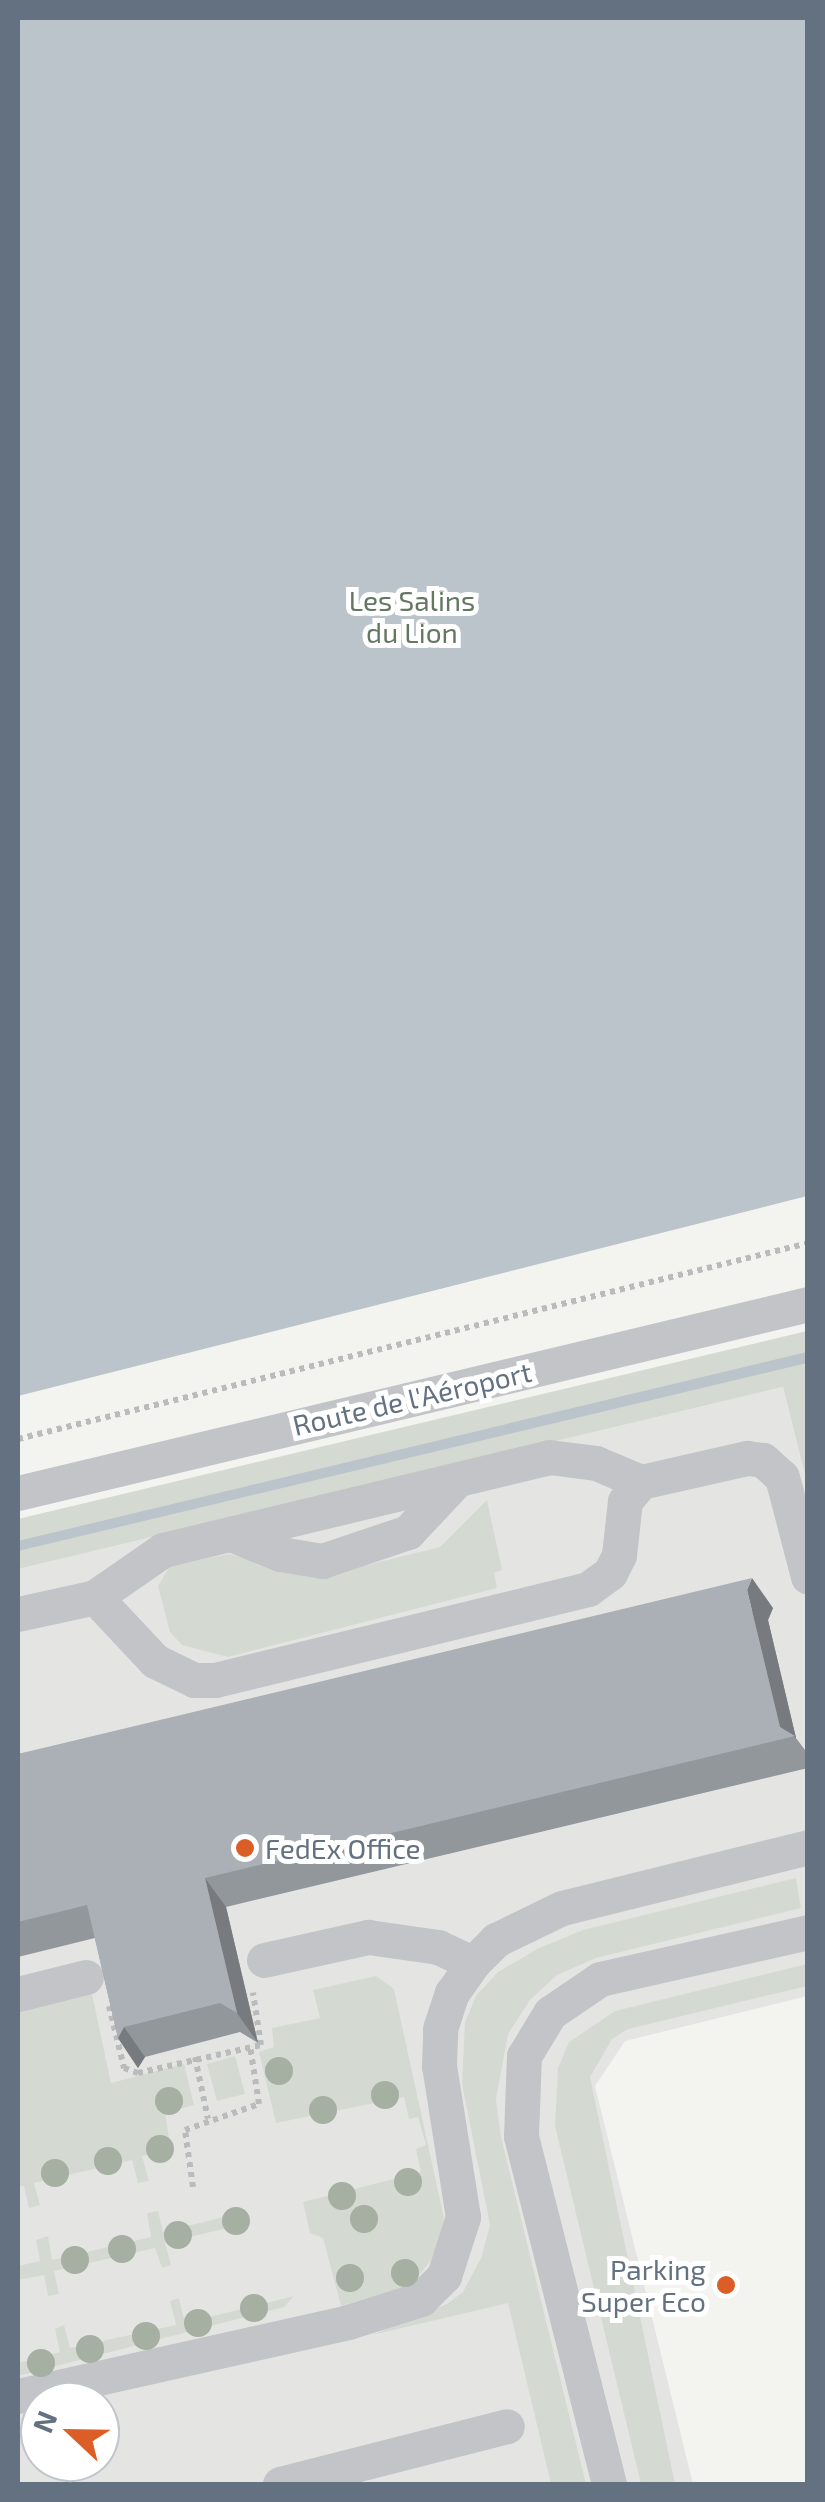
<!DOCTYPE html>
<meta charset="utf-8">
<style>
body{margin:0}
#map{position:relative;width:825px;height:2502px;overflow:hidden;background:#f3f4f0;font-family:"Exo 2",sans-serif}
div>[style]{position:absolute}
.built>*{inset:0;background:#e4e5e3}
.green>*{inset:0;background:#d4dad1}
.water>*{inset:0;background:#bac4ca}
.path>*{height:6px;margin-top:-3px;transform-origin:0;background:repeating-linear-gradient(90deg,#b9bbbd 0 5px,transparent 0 10px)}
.minor>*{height:35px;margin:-17.5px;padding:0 17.5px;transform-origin:17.5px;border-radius:17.5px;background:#c2c4c8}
.trees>*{width:28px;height:28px;margin:-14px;border-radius:50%;background:#a5afa2}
.wall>*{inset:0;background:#92979c}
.shaded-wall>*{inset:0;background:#777b7f}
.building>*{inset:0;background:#aab0b5}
.dots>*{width:28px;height:28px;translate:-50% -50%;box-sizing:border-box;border:5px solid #fff;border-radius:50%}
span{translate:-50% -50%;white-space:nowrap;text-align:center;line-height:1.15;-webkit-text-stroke:10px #fff;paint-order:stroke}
.park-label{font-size:28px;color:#657762}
.street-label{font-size:28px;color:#647180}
.poi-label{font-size:28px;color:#647180}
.left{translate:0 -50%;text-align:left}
.right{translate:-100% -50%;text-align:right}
.frame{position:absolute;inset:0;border:20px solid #647180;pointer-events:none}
.north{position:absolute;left:20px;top:2382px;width:100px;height:100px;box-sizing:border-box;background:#fff;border:2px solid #c1c6cc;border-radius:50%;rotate:292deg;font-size:28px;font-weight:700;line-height:40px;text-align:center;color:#647180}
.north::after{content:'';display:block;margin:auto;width:35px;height:45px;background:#dc5e27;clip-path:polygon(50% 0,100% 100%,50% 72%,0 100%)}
</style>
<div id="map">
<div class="built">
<div style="clip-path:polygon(evenodd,783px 1387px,808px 1482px,807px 1996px,625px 2041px,595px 2086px,693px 2484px,18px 2484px,18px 1569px,783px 1387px,40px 2402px,100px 2402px,100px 2462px,40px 2462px,40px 2402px)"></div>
</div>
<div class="green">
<div style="clip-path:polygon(807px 1331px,807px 1482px,783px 1387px,18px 1569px,18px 1519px)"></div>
<div style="clip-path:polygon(487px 1500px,502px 1570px,494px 1573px,497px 1588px,228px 1657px,182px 1645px,170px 1632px,158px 1586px,170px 1566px,229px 1554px,314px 1578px,440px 1547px)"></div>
<div style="clip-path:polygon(796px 1878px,801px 1908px,596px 1958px,557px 1975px,530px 2000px,508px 2034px,496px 2099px,501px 2137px,586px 2484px,551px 2484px,508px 2303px,372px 2335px,447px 2304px,463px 2292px,481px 2258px,490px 2225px,462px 2084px,465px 2022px,476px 1996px,498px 1972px,539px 1948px,583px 1930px)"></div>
<div style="clip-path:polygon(807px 1964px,807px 1986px,628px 2029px,612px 2039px,590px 2077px,675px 2484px,641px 2484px,555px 2126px,558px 2068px,569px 2042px,615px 2011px)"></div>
<div style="clip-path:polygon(376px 1976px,394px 1989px,445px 2223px,434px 2257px,411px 2285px,341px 2306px,323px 2238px,310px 2233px,303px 2202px,421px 2172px,416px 2149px,426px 2145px,418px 2117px,409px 2119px,404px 2097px,276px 2123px,259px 2052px,274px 2047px,272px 2028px,320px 2018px,313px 1990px)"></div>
<div style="clip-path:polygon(92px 1994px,111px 2083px,184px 2064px,194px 2105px,165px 2113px,171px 2150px,142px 2156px,149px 2181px,138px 2183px,132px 2160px,34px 2183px,40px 2205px,29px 2208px,24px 2186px,18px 2187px,18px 2011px)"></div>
<div style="clip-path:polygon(235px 2056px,245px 2094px,217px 2101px,207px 2064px)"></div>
<div style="clip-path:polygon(158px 2211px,163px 2232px,244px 2212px,248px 2223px,165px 2243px,171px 2265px,162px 2268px,155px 2248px,54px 2271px,59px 2294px,48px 2296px,44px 2275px,18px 2280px,18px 2266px,40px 2261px,36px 2240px,48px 2236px,52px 2260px,151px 2237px,147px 2213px)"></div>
<div style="clip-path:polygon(294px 2296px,284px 2307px,18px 2376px,18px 2363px,60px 2352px,55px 2329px,64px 2325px,70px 2348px,176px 2325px,170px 2301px,179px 2298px,185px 2323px)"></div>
</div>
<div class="water">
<div style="clip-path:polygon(18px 18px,807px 18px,807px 1196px,18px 1396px)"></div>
<div style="clip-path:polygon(807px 1352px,807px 1363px,18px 1551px,18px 1541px)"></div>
</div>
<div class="path">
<div style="left:18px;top:1439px;width:814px;rotate:-13.93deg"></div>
<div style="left:109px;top:2006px;width:64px;rotate:76.4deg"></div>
<div style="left:124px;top:2068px;width:15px;rotate:20deg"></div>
<div style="left:138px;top:2073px;width:126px;rotate:-12.8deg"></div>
<div style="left:261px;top:2045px;width:53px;rotate:-98.7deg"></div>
<div style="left:195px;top:2057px;width:63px;rotate:78.2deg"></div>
<div style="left:193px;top:2187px;width:58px;rotate:-98deg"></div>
<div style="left:185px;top:2130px;width:78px;rotate:-19.4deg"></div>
<div style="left:259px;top:2104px;width:59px;rotate:-98.8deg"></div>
</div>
<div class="minor">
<div style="left:18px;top:1493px;width:812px;rotate:-13.45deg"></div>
<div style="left:231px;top:1534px;width:53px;rotate:22.2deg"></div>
<div style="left:280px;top:1554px;width:43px;rotate:9.5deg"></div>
<div style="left:322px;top:1561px;width:91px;rotate:-18.6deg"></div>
<div style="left:408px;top:1532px;width:73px;rotate:-46.7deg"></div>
<div style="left:95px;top:1597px;width:88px;rotate:46.8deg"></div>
<div style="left:155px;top:1661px;width:43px;rotate:26deg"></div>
<div style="left:194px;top:1680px;width:21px"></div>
<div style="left:215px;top:1680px;width:384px;rotate:-13.7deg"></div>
<div style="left:588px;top:1589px;width:27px;rotate:-36deg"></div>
<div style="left:610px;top:1573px;width:20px;rotate:-63deg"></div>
<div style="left:619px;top:1555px;width:54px;rotate:-83.7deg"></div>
<div style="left:625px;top:1501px;width:25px;rotate:-50deg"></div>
<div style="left:641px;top:1482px;width:109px;rotate:-12.8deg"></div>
<div style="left:747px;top:1458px;width:16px;rotate:7deg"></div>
<div style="left:763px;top:1460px;width:25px;rotate:42deg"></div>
<div style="left:782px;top:1477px;width:103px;rotate:75.4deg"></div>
<div style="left:18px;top:1614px;width:79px;rotate:-12.4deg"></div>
<div style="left:95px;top:1597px;width:83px;rotate:-34.7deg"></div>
<div style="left:163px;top:1550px;width:397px;rotate:-13.5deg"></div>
<div style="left:549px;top:1457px;width:47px;rotate:7.3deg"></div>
<div style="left:596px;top:1463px;width:49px;rotate:22.9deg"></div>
<div style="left:264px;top:1960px;width:107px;rotate:-12.5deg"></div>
<div style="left:368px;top:1937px;width:71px;rotate:8.1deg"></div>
<div style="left:438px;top:1947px;width:38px;rotate:25deg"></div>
<div style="left:18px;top:1994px;width:70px;rotate:-14deg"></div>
<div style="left:18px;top:2396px;width:338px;rotate:-12.6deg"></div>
<div style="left:348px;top:2322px;width:77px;rotate:-17.5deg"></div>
<div style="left:421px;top:2299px;width:33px;rotate:-45deg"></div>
<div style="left:444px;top:2276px;width:62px;rotate:-72.1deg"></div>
<div style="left:463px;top:2217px;width:153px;rotate:-99deg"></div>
<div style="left:439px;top:2066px;width:37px;rotate:-88deg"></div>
<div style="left:440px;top:2029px;width:38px;rotate:-72deg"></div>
<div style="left:452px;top:1993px;width:37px;rotate:-55deg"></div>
<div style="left:473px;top:1963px;width:33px;rotate:-45deg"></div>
<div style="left:496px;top:1940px;width:73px;rotate:-25.9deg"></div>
<div style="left:562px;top:1908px;width:253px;rotate:-13.9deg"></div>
<div style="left:280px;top:2484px;width:234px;rotate:-14.3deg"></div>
<div style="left:609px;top:2484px;width:359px;rotate:-104.2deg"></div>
<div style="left:521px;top:2136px;width:80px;rotate:-87.9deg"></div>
<div style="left:524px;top:2056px;width:50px;rotate:-58.8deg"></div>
<div style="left:550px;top:2013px;width:60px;rotate:-34.2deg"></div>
<div style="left:600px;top:1979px;width:213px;rotate:-12.7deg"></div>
</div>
<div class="trees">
<div style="left:279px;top:2071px"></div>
<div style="left:385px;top:2095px"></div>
<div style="left:169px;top:2101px"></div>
<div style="left:323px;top:2110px"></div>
<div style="left:160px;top:2149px"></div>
<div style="left:108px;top:2161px"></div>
<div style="left:55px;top:2173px"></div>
<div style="left:408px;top:2182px"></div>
<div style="left:342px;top:2196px"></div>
<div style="left:364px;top:2219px"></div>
<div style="left:236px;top:2221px"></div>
<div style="left:178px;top:2235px"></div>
<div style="left:122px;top:2249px"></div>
<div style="left:75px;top:2260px"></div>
<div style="left:405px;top:2273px"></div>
<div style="left:350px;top:2278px"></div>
<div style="left:254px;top:2308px"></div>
<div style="left:198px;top:2323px"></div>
<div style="left:146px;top:2336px"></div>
<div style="left:90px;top:2349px"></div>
<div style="left:41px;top:2363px"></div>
</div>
<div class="wall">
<div style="clip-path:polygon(773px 1608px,768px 1620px,796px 1738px,808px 1754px,808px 1768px,226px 1907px,258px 2043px,240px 2032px,145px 2057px,138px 2068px,118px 2038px,95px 1938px,18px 1957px,18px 1754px)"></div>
</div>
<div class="shaded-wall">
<div style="clip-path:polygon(752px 1578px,773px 1608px,768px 1620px,796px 1738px,780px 1727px,747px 1590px)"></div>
<div style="clip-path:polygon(205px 1878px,226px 1907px,258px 2043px,237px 2013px)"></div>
<div style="clip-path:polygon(124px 2027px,145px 2057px,138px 2068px,118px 2038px)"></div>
</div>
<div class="building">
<div style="clip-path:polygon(752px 1578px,747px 1590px,780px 1727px,795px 1736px,205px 1878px,237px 2013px,220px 2003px,124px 2027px,118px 2038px,87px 1905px,18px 1922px,18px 1754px)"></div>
</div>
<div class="dots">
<div style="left:245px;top:1848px;background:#dc5e27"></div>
<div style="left:726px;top:2285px;background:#dc5e27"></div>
</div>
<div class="park-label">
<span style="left:412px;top:616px">Les Salins<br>du Lion</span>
</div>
<div class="street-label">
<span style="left:412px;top:1398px;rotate:-13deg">Route de l'Aéroport</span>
</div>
<div class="poi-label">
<span class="left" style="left:265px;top:1848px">FedEx Office</span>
<span class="right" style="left:706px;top:2285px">Parking<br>Super Eco</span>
</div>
<div class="frame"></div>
<div class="north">N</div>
</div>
